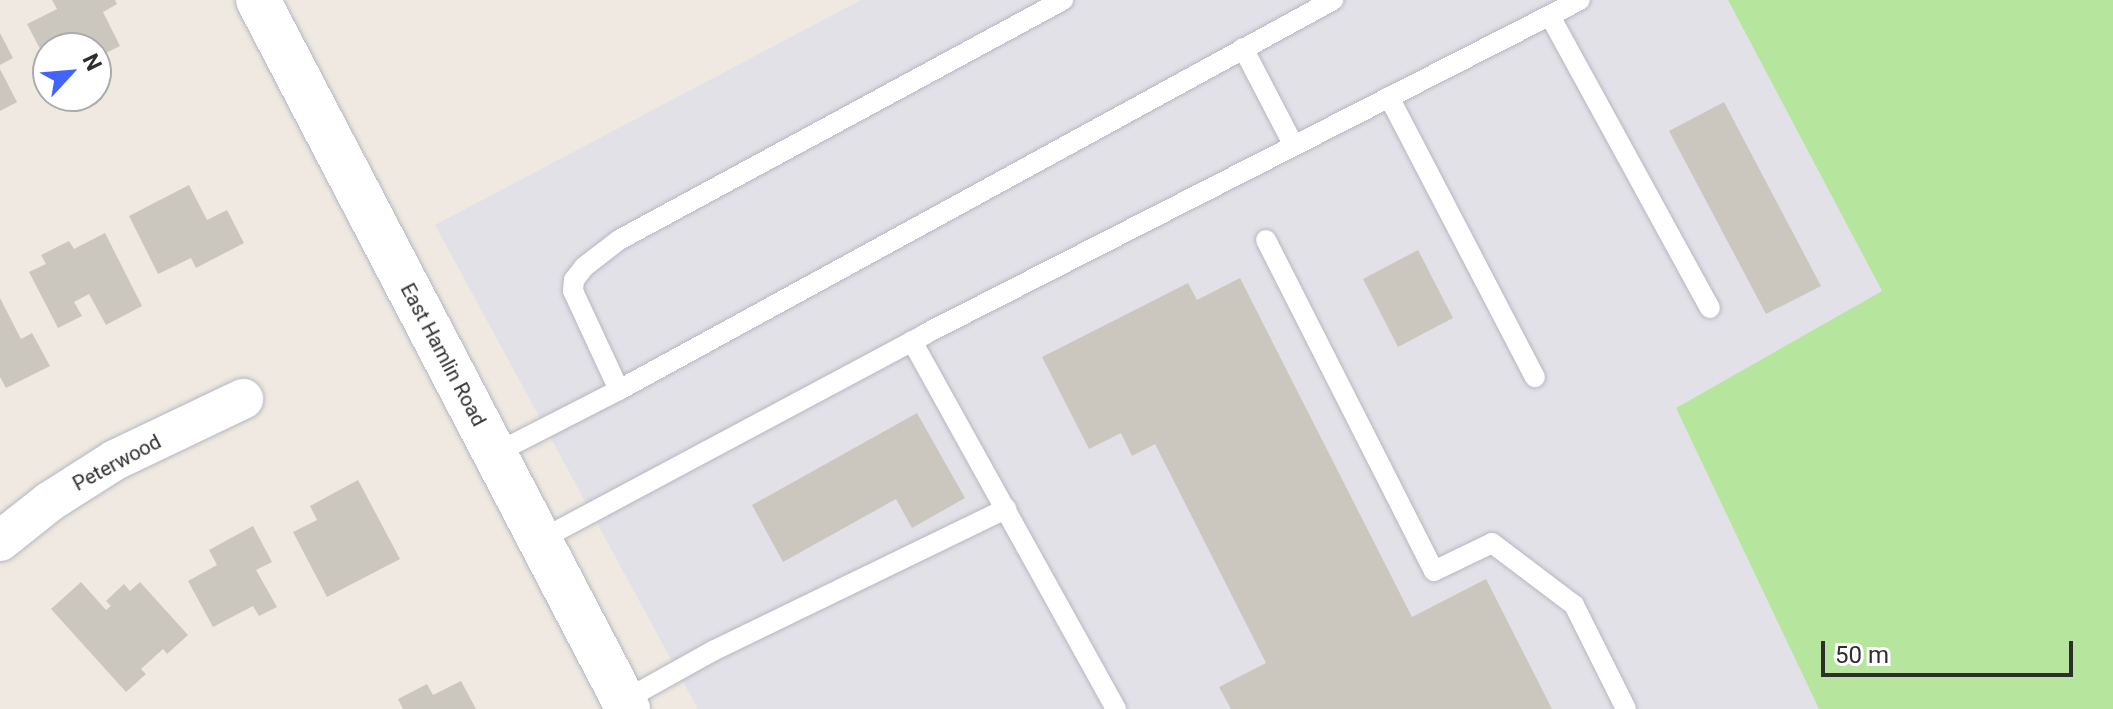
<!DOCTYPE html>
<style>
body{margin:0}
#map{position:relative;width:2113px;height:709px;overflow:hidden;background:#efe9e1;font-family:Roboto,sans-serif}
div>[style]{position:absolute}
.industrial>*{inset:0;background:#e3e1e8}
.green>*{inset:0;background:#b6e59e}
.building>*{inset:0;background:#cbc7bf}
.roads{filter:drop-shadow(0 0 2px #b4b7c1) drop-shadow(0 0 2px #b4b7c1)}
.service>*{height:20px;margin:-10px;padding:0 10px;transform-origin:10px;border-radius:10px;background:#fff}
.minor>*{height:40px;margin:-20px;padding:0 20px;transform-origin:20px;border-radius:20px;background:#fff}
.tertiary>*{height:44px;margin:-22px;padding:0 22px;transform-origin:22px;border-radius:22px;background:#fff}
span{translate:-50% -50%;white-space:nowrap;text-align:center;line-height:1.15;-webkit-text-stroke:6px #fff;paint-order:stroke}
.street-label{font-size:20px;color:#2e2e2e}
.north{position:absolute;left:32px;top:32px;width:80px;height:80px;box-sizing:border-box;background:#fff;border:2px solid #ababab;border-radius:50%;rotate:64deg;font-size:22px;font-weight:700;line-height:32px;text-align:center;color:#2e2e2e}
.north::after{content:'';display:block;margin:auto;width:28px;height:36px;background:#4264fb;clip-path:polygon(50% 0,100% 100%,50% 72%,0 100%)}
.scale{position:absolute;left:1821px;top:641px;width:252px;height:36px;box-sizing:border-box;border:4px solid #2e2e2e;border-top:0;padding-left:10px;font-size:24px;line-height:28px;white-space:nowrap;color:#2e2e2e;-webkit-text-stroke:6px #fff;paint-order:stroke}
</style>
<div id="map">
<div class="industrial">
<div style="clip-path:polygon(861px 0,1728px 0,1882px 291px,1676px 408px,1819px 709px,698px 709px,435px 225px)"></div>
</div>
<div class="green">
<div style="clip-path:polygon(1728px 0,2113px 0,2113px 709px,1819px 709px,1676px 408px,1882px 291px)"></div>
</div>
<div class="building">
<div style="clip-path:polygon(52px 0,115px 0,117px 4px,103px 12px,120px 46px,96px 58px,96px 48px,48px 48px,48px 64px,27px 24px,57px 9px)"></div>
<div style="clip-path:polygon(0 33px,13px 58px,0 65px)"></div>
<div style="clip-path:polygon(0 69px,17px 102px,0 111px)"></div>
<div style="clip-path:polygon(1724px 102px,1821px 286px,1766px 314px,1669px 131px)"></div>
<div style="clip-path:polygon(189px 185px,207px 220px,227px 210px,244px 243px,196px 268px,191px 258px,158px 274px,129px 216px)"></div>
<div style="clip-path:polygon(105px 233px,142px 306px,106px 325px,89px 294px,74px 302px,82px 316px,58px 328px,29px 272px,46px 264px,41px 255px,69px 241px,74px 249px)"></div>
<div style="clip-path:polygon(1418px 250px,1453px 318px,1398px 347px,1363px 279px)"></div>
<div style="clip-path:polygon(1240px 278px,1412px 617px,1486px 579px,1552px 709px,1231px 709px,1219px 687px,1266px 663px,1155px 444px,1132px 456px,1121px 433px,1089px 449px,1042px 357px,1188px 283px,1197px 300px)"></div>
<div style="clip-path:polygon(0 298px,21px 339px,32px 333px,50px 366px,6px 388px,0 377px)"></div>
<div style="clip-path:polygon(917px 413px,965px 498px,912px 528px,896px 499px,783px 562px,752px 505px)"></div>
<div style="clip-path:polygon(358px 480px,400px 559px,327px 597px,293px 532px,317px 520px,310px 506px)"></div>
<div style="clip-path:polygon(253px 526px,272px 562px,256px 570px,277px 607px,259px 616px,253px 606px,213px 627px,188px 581px,217px 565px,209px 550px)"></div>
<div style="clip-path:polygon(81px 582px,106px 610px,111px 606px,106px 601px,124px 584px,130px 591px,140px 582px,188px 635px,167px 654px,163px 649px,141px 669px,146px 674px,126px 692px,51px 609px)"></div>
<div style="clip-path:polygon(461px 681px,476px 709px,403px 709px,398px 699px,427px 684px,433px 695px)"></div>
</div>
<div class="roads">
<div class="service">
<div style="left:1550px;top:16px;width:333px;rotate:61.3deg"></div>
<div style="left:1243px;top:48px;width:110px;rotate:62.5deg"></div>
<div style="left:1389px;top:97px;width:316px;rotate:62.5deg"></div>
<div style="left:1266px;top:240px;width:371px;rotate:63.1deg"></div>
<div style="left:1434px;top:571px;width:64px;rotate:-25.8deg"></div>
<div style="left:1492px;top:543px;width:103px;rotate:37.1deg"></div>
<div style="left:1574px;top:605px;width:116px;rotate:63.4deg"></div>
<div style="left:912px;top:341px;width:421px;rotate:61deg"></div>
<div style="left:619px;top:390px;width:109px;rotate:-114.9deg"></div>
<div style="left:573px;top:291px;width:11px;rotate:-85deg"></div>
<div style="left:574px;top:280px;width:16px;rotate:-52deg"></div>
<div style="left:584px;top:267px;width:44px;rotate:-37.6deg"></div>
<div style="left:619px;top:240px;width:505px;rotate:-28.39deg"></div>
<div style="left:494px;top:454px;width:140px;rotate:-27.1deg"></div>
<div style="left:619px;top:390px;width:814px;rotate:-28.64deg"></div>
<div style="left:540px;top:540px;width:437px;rotate:-28.1deg"></div>
<div style="left:925px;top:334px;width:735px;rotate:-27.02deg"></div>
<div style="left:623px;top:701px;width:103px;rotate:-29.1deg"></div>
<div style="left:713px;top:651px;width:326px;rotate:-25.9deg"></div>
</div>
<div class="minor">
<div style="left:0;top:541px;width:63px;rotate:-38.5deg"></div>
<div style="left:49px;top:502px;width:78px;rotate:-32.5deg"></div>
<div style="left:115px;top:460px;width:142px;rotate:-25.5deg"></div>
</div>
<div class="tertiary">
<div style="left:258px;top:0;width:800px;rotate:62.44deg"></div>
</div>
</div>
<div class="street-label">
<span style="left:443px;top:355px;rotate:62deg">East Hamlin Road</span>
<span style="left:117px;top:463px;rotate:-28deg">Peterwood</span>
</div>
<div class="north">N</div>
<div class="scale">50 m</div>
</div>
